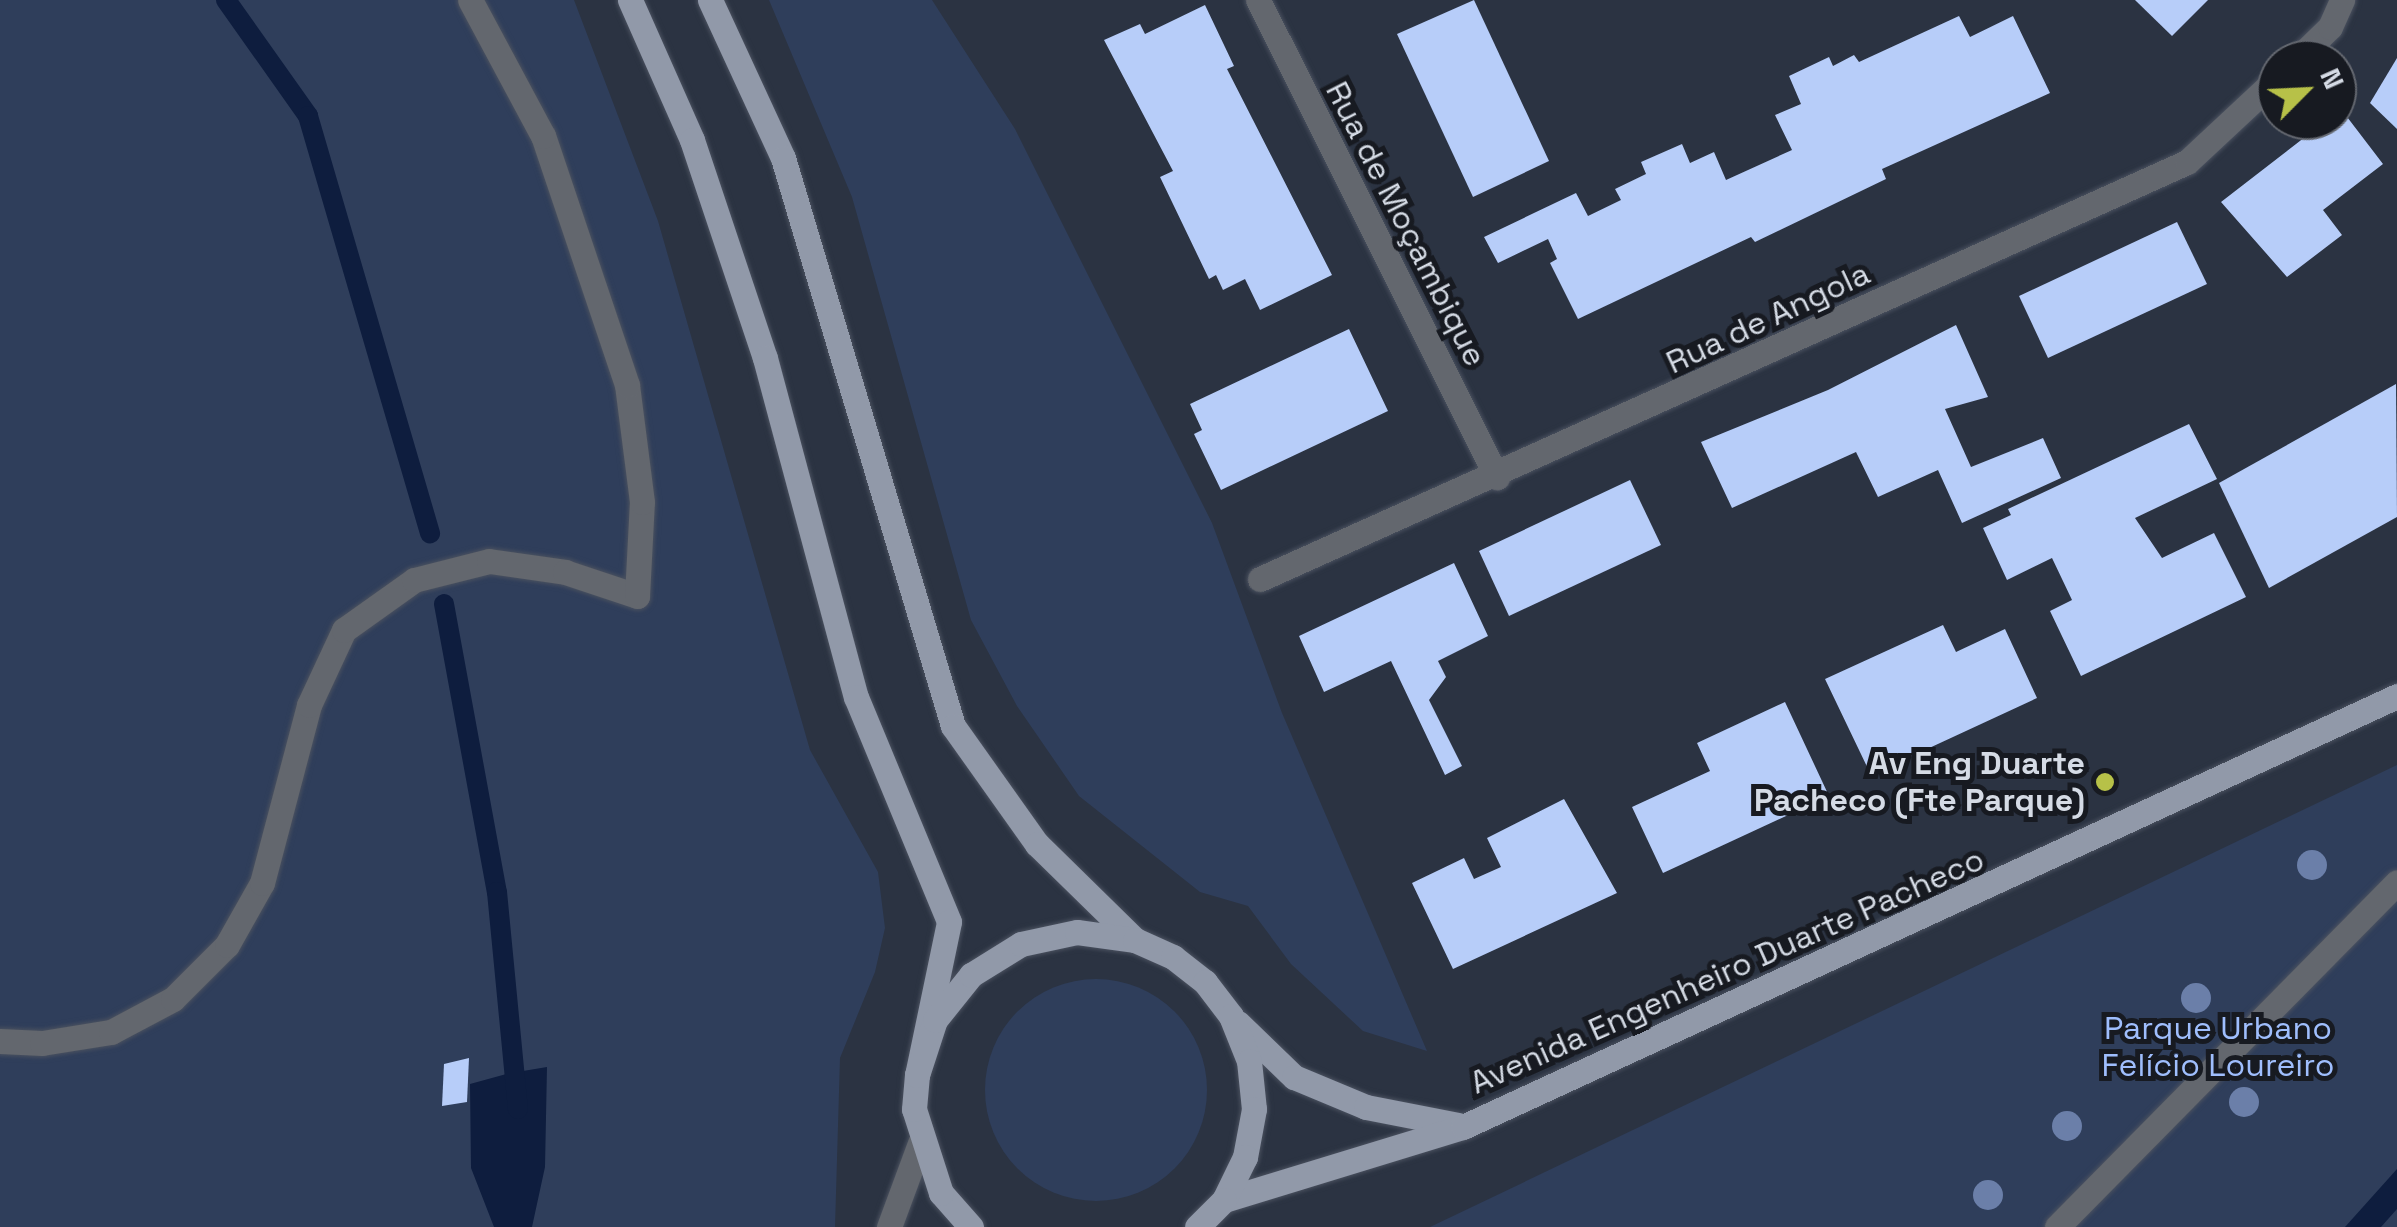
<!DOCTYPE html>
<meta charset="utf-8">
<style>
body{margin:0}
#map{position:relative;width:2397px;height:1227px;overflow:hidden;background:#2b3342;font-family:"Space Grotesk",sans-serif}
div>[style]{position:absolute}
.green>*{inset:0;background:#2f3e5b}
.round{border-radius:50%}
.water>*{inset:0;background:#0e1d3e}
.stream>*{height:20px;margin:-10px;padding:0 10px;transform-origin:10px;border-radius:10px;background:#0e1d3e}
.building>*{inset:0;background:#b7cdf9}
.roads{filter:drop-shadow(0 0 2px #4a515f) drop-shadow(0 0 2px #4a515f)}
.pedestrian>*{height:25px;margin:-12.5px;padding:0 12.5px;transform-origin:12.5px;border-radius:12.5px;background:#63676e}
.minor>*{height:25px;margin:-12.5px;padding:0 12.5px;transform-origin:12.5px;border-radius:12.5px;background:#63676e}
.tertiary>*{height:25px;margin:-12.5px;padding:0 12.5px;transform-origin:12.5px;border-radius:12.5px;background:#63676e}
.primary>*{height:25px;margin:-12.5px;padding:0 12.5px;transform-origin:12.5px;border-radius:12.5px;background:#9199a9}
.trees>*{width:30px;height:30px;margin:-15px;border-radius:50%;background:#6b7fa9}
.dots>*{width:28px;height:28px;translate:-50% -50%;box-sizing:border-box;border:5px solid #171a21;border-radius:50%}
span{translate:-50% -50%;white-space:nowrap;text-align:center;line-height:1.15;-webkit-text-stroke:10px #171a21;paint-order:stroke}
.street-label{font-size:32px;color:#d5dbe5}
.poi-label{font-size:32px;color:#d5dbe5;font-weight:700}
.right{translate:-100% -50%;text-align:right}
.park-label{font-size:32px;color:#9fbefd}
.north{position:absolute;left:2257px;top:40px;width:100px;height:100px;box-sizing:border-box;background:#171a21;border:2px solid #63676f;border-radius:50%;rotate:66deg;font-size:28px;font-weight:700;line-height:40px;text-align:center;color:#d5dbe5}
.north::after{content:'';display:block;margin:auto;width:35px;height:45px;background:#b7c148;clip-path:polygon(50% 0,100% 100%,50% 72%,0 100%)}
</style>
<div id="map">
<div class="green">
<div style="clip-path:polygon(0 0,574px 0,658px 221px,810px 750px,878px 872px,885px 928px,875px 972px,840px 1058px,835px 1227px,0 1227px)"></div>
<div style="clip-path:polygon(769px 0,932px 0,1015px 129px,1212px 523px,1282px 713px,1427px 1051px,1363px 1031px,1291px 964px,1248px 906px,1200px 892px,1079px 796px,1017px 706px,971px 620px,852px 197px)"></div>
<div style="clip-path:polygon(2397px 765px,2397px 1227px,1430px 1227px)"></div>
<div class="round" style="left:985px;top:979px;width:222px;height:222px"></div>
</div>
<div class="water">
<div style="clip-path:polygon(547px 1067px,545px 1167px,532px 1227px,494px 1227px,471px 1168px,470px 1084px,510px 1073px,508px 1108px,517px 1109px,517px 1072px)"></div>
<div style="clip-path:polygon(2397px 1169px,2397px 1209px,2381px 1227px,2345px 1227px)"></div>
</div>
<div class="stream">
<div style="left:226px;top:0;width:142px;rotate:54.7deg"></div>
<div style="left:308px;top:116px;width:435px;rotate:73.7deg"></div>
<div style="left:444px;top:604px;width:293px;rotate:79.6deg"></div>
<div style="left:497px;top:892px;width:218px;rotate:84.5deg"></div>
</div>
<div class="building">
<div style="clip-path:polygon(1474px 0,1549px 161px,1473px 197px,1397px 34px)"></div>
<div style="clip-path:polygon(2135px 0,2208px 0,2172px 36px)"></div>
<div style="clip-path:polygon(1205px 5px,1234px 66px,1227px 69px,1332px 275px,1260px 310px,1245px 279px,1223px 290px,1216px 275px,1209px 279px,1160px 177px,1173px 171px,1104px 40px,1140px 24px,1145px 34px)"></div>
<div style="clip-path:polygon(1959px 16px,1970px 37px,2013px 16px,2050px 93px,1882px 169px,1886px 179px,1755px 242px,1751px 237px,1578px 319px,1550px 263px,1557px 259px,1548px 239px,1498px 263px,1484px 237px,1576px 193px,1588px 216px,1621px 200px,1615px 189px,1646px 174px,1641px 162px,1682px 144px,1690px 163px,1714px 152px,1726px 180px,1792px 150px,1775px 115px,1801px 104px,1789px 76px,1829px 57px,1833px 66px,1854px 55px,1859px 62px)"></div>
<div style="clip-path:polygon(2397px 58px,2397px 129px,2370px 103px)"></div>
<div style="clip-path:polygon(2341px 109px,2383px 164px,2323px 210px,2342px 235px,2287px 277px,2221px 202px,2327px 120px,2337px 120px)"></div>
<div style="clip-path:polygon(2177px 222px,2207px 284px,2048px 358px,2019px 296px)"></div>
<div style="clip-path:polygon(1956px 325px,1988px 397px,1945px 409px,1971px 467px,2043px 438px,2061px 478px,1962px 523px,1938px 470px,1878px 497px,1856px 452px,1732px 508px,1701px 442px,1828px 390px)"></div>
<div style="clip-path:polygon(1349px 329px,1388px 411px,1221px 490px,1194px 434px,1202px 430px,1190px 404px)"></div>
<div style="clip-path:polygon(2396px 384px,2397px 517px,2269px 588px,2219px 483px)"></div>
<div style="clip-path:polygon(2189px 424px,2217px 479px,2135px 518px,2162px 558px,2214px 533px,2246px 597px,2081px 676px,2050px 611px,2072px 600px,2052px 558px,2007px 580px,1983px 528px,2011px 515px,2008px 509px)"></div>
<div style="clip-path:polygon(1630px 480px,1661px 545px,1509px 616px,1479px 551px)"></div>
<div style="clip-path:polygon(1454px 563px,1488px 636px,1438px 661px,1446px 677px,1429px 700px,1462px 766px,1445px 775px,1391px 661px,1324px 692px,1299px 636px)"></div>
<div style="clip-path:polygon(1943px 625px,1956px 652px,2005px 629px,2037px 698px,1871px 775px,1825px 679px)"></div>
<div style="clip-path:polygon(1785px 702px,1829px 796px,1663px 873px,1632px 807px,1710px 771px,1697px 743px)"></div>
<div style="clip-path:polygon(1564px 799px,1617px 893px,1453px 969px,1412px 883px,1464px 858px,1474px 879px,1501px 867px,1487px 838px)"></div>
<div style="clip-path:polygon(469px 1058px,467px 1102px,442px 1106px,444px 1064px)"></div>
</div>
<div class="roads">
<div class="pedestrian">
<div style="left:0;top:1041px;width:42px;rotate:2.7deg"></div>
<div style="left:42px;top:1043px;width:70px;rotate:-9.1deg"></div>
<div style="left:111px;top:1032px;width:70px;rotate:-28deg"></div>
<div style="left:173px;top:999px;width:76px;rotate:-45deg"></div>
<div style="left:227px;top:945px;width:71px;rotate:-60.6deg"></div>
<div style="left:262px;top:883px;width:184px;rotate:-75.2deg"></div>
<div style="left:309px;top:705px;width:83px;rotate:-65deg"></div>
<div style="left:344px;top:630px;width:86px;rotate:-35.5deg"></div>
<div style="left:414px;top:580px;width:77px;rotate:-14.2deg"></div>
<div style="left:489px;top:561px;width:77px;rotate:8.2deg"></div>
<div style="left:565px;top:572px;width:76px;rotate:18.4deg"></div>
<div style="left:637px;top:596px;width:94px;rotate:-87deg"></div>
<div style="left:642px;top:502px;width:118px;rotate:-97.3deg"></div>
<div style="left:627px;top:385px;width:263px;rotate:-108.6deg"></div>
<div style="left:543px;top:136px;width:154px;rotate:-118.2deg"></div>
<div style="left:2057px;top:1227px;width:484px;rotate:-45.4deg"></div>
</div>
<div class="minor">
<div style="left:1258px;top:0;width:534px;rotate:63.39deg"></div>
<div style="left:2296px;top:60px;width:47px;rotate:-44.1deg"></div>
<div style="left:2330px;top:27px;width:30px;rotate:-66deg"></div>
<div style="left:1260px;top:579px;width:1016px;rotate:-24.22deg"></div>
<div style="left:2187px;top:162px;width:123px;rotate:-43deg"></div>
</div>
<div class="tertiary">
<div style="left:889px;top:1227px;width:90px;rotate:-69.7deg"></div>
</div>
<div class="primary">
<div style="left:630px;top:0;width:153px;rotate:66.1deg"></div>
<div style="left:692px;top:140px;width:230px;rotate:71.5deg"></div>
<div style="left:765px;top:358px;width:351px;rotate:75deg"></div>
<div style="left:856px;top:697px;width:243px;rotate:67.5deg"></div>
<div style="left:949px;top:922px;width:156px;rotate:101.8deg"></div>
<div style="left:710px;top:0;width:174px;rotate:65.2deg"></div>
<div style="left:783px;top:158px;width:593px;rotate:73.34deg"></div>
<div style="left:953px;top:726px;width:145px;rotate:54.6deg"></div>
<div style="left:1037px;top:844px;width:137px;rotate:44.4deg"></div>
<div style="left:1238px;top:1023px;width:78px;rotate:44deg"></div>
<div style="left:1294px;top:1077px;width:78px;rotate:22.6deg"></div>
<div style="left:1366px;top:1107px;width:94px;rotate:11.1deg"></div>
<div style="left:1224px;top:1200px;width:250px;rotate:-17deg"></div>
<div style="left:1463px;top:1127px;width:1029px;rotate:-24.77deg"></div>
<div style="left:971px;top:1227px;width:45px;rotate:-131.4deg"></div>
<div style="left:941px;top:1193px;width:88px;rotate:-107.8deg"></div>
<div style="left:914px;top:1109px;width:34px;rotate:-85deg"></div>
<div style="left:917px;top:1075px;width:58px;rotate:-71.9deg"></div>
<div style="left:935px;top:1020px;width:58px;rotate:-51.3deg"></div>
<div style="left:971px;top:975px;width:59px;rotate:-31.8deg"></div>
<div style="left:1021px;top:944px;width:57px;rotate:-12.1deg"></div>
<div style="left:1077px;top:932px;width:59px;rotate:7.9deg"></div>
<div style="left:1135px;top:940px;width:42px;rotate:24.1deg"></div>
<div style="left:1173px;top:957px;width:41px;rotate:38deg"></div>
<div style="left:1205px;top:982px;width:43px;rotate:52.6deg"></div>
<div style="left:1231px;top:1016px;width:48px;rotate:68.2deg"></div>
<div style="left:1249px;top:1061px;width:48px;rotate:84.1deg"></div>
<div style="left:1254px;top:1109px;width:49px;rotate:100.6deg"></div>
<div style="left:1245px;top:1157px;width:48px;rotate:116deg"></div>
<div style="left:1224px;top:1200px;width:38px;rotate:135deg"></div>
</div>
</div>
<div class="trees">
<div style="left:2312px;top:865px"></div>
<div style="left:2196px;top:998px"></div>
<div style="left:2244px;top:1102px"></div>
<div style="left:2067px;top:1126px"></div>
<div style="left:1988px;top:1195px"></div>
</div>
<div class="dots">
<div style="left:2105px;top:782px;background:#b7c148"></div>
</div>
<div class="street-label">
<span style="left:1406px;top:224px;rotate:63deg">Rua de Moçambique</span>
<span style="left:1768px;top:318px;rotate:-25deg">Rua de Angola</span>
<span style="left:1727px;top:971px;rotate:-24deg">Avenida Engenheiro Duarte Pacheco</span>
</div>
<div class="poi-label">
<span class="right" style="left:2085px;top:782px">Av Eng Duarte<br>Pacheco (Fte Parque)</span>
</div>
<div class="park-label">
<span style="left:2218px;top:1047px">Parque Urbano<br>Felício Loureiro</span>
</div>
<div class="north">N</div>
</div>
